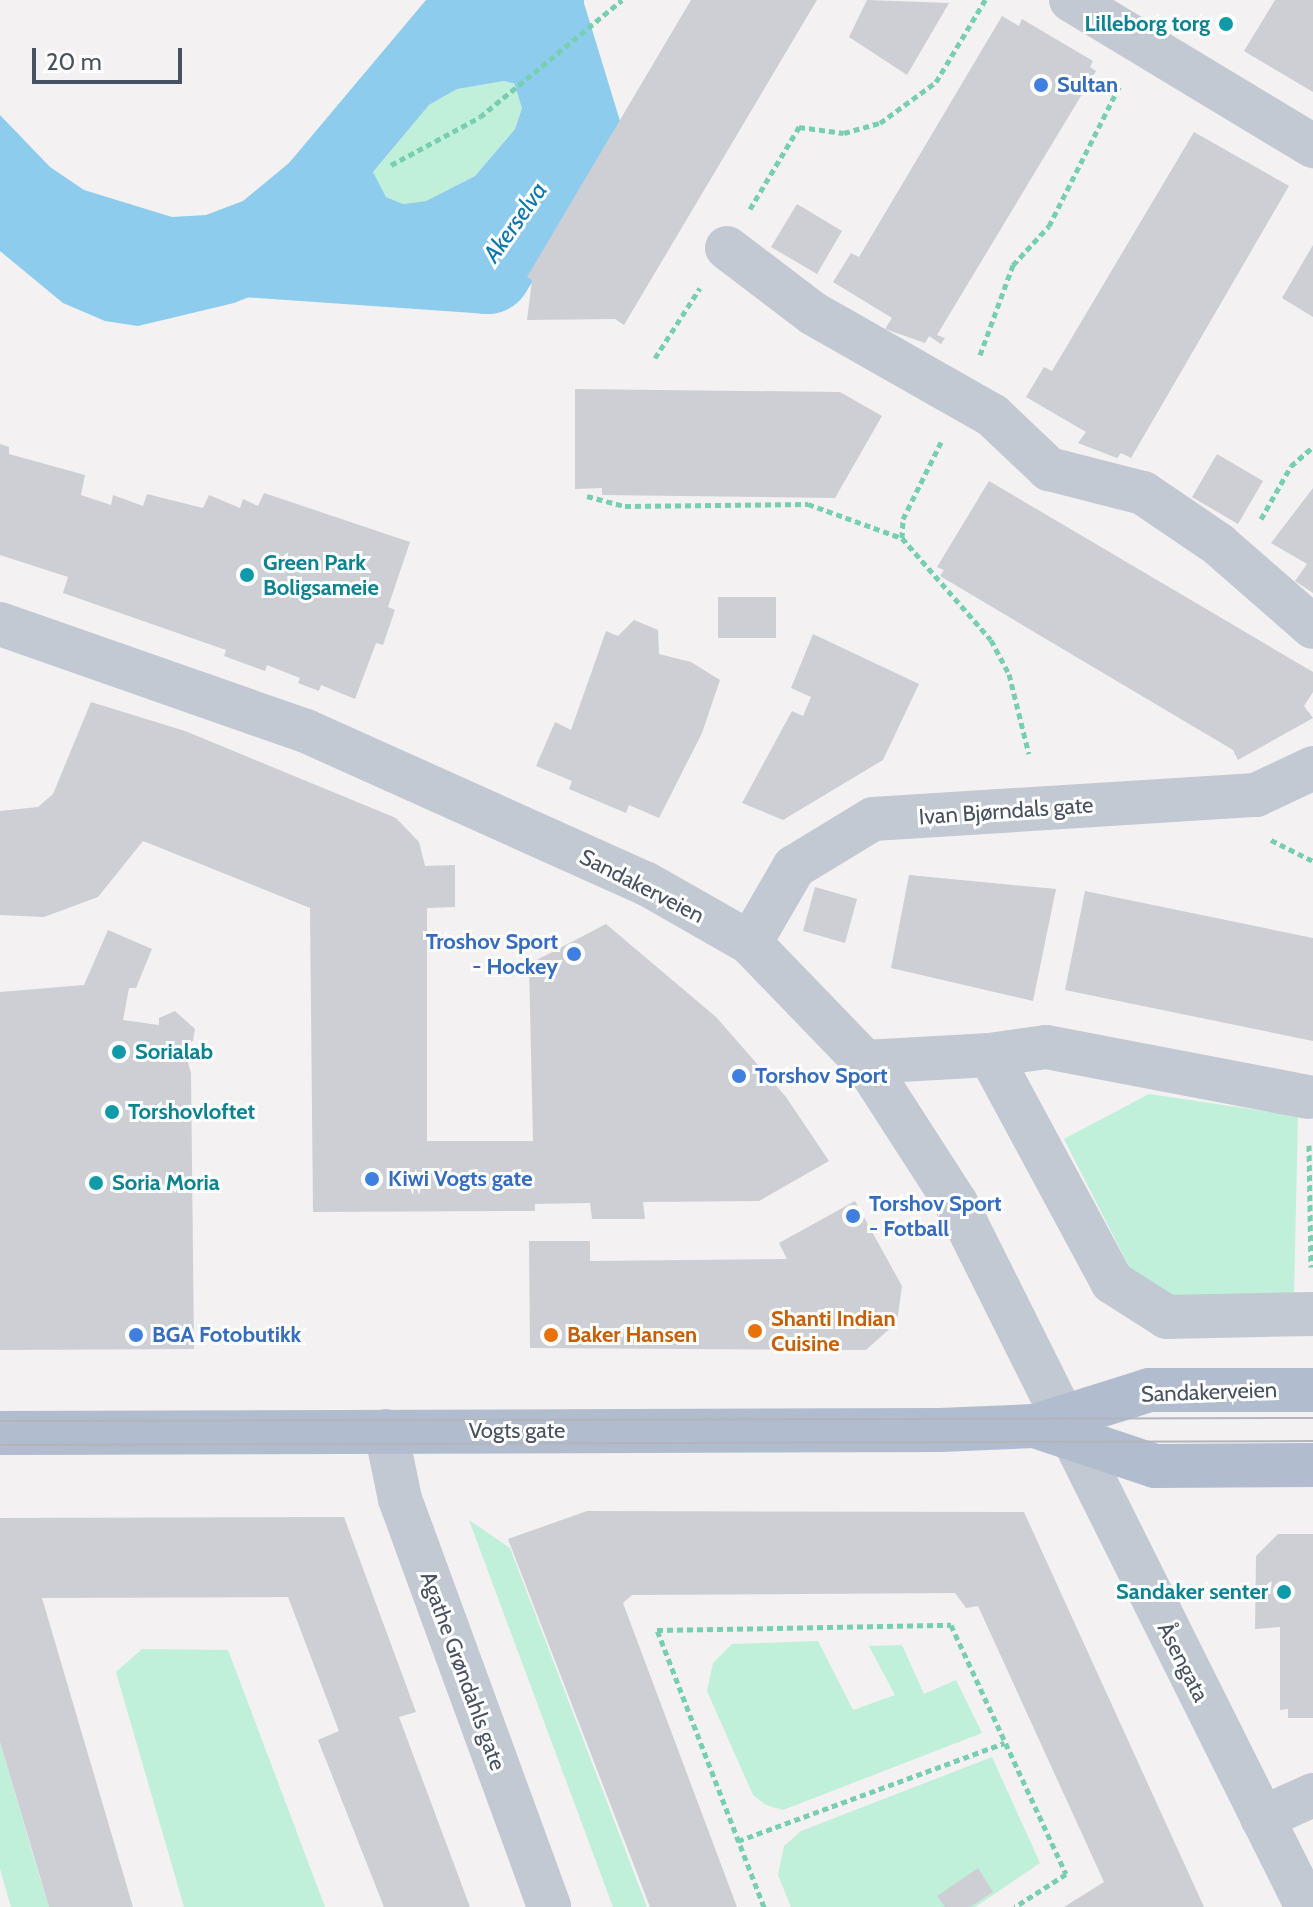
<!DOCTYPE html>
<meta charset="utf-8">
<style>
body{margin:0}
#map{position:relative;width:1313px;height:1907px;overflow:hidden;background:#f3f1f1;font-family:Cabin,sans-serif}
div>[style]{position:absolute}
.green>*{inset:0;background:#c0f0d9}
.water>*{inset:0;background:#8dcced}
.river>*{height:90px;margin:-45px;padding:0 45px;transform-origin:45px;border-radius:45px;background:#8dcced}
.building>*{inset:0;background:#cdcfd5}
.path>*{height:5px;margin-top:-2.5px;transform-origin:0;background:repeating-linear-gradient(90deg,#77cfaf 0 6px,transparent 0 10px)}
.minor>*{height:44px;margin:-22px;padding:0 22px;transform-origin:22px;border-radius:22px;background:#c2c9d2}
.major>*{height:44px;margin:-22px;padding:0 22px;transform-origin:22px;border-radius:22px;background:#b1bccf}
.tram>*{height:2px;margin:-1px;padding:0 1px;transform-origin:1px;border-radius:1px;background:#b3b5bb}
.dots>*{width:22px;height:22px;translate:-50% -50%;box-sizing:border-box;border:4px solid #fff;border-radius:50%}
span{translate:-50% -50%;white-space:nowrap;text-align:center;line-height:1.15;-webkit-text-stroke:6px #fff;paint-order:stroke}
.culture-label{font-size:22px;color:#0d838f;font-weight:700}
.right{translate:-100% -50%;text-align:right}
.left{translate:0 -50%;text-align:left}
.shop-label{font-size:22px;color:#366cbe;font-weight:700}
.street-label{font-size:22px;color:#48515f}
.food-label{font-size:22px;color:#c56008;font-weight:700}
.water-label{font-size:24px;color:#0c77ae;font-style:italic}
.scale{position:absolute;left:32px;top:48px;width:150px;height:36px;box-sizing:border-box;border:4px solid #48515f;border-top:0;padding-left:10px;font-size:24px;line-height:28px;white-space:nowrap;color:#48515f;-webkit-text-stroke:6px #fff;paint-order:stroke}
</style>
<div id="map">
<div class="green">
<div style="clip-path:polygon(504px 81px,516px 84px,523px 105px,515px 129px,475px 176px,426px 201px,403px 204px,386px 197px,373px 172px,429px 105px,457px 89px)"></div>
<div style="clip-path:polygon(1149px 1094px,1298px 1116px,1294px 1292px,1194px 1305px,1136px 1280px,1064px 1139px)"></div>
<div style="clip-path:polygon(469px 1520px,510px 1548px,647px 1907px,613px 1907px)"></div>
<div style="clip-path:polygon(818px 1641px,853px 1710px,895px 1695px,869px 1646px,902px 1645px,924px 1694px,956px 1680px,982px 1733px,783px 1810px,766px 1805px,753px 1795px,707px 1691px,713px 1663px,732px 1644px)"></div>
<div style="clip-path:polygon(142px 1649px,228px 1650px,325px 1907px,184px 1907px,116px 1672px)"></div>
<div style="clip-path:polygon(0 1742px,36px 1865px,49px 1907px,11px 1907px,0 1869px)"></div>
<div style="clip-path:polygon(992px 1757px,1040px 1863px,975px 1907px,791px 1907px,778px 1875px,784px 1846px,801px 1831px)"></div>
</div>
<div class="water">
<div style="clip-path:polygon(evenodd,426px 0,584px 0,573px 101px,550px 150px,523px 184px,484px 214px,438px 239px,346px 259px,234px 303px,138px 326px,105px 321px,63px 303px,0 251px,0 115px,50px 167px,84px 190px,172px 217px,206px 215px,243px 201px,289px 163px,426px 0,504px 81px,516px 84px,523px 105px,515px 129px,475px 176px,426px 201px,403px 204px,386px 197px,373px 172px,429px 105px,457px 89px,504px 81px)"></div>
</div>
<div class="river">
<div style="left:245px;top:252px;width:243px;rotate:4deg"></div>
<div style="left:487px;top:269px;width:164px;rotate:-57.2deg"></div>
<div style="left:576px;top:131px;width:137px;rotate:-107deg"></div>
</div>
<div class="building">
<div style="clip-path:polygon(691px 0,817px 0,624px 325px,615px 319px,527px 320px,532px 280px,527px 277px)"></div>
<div style="clip-path:polygon(867px 0,949px 3px,907px 75px,849px 37px)"></div>
<div style="clip-path:polygon(1275px 0,1313px 0,1313px 92px,1244px 51px)"></div>
<div style="clip-path:polygon(1002px 16px,1019px 26px,1022px 19px,1093px 61px,1090px 67px,1096px 71px,937px 335px,945px 338px,941px 344px,929px 336px,925px 343px,885px 329px,892px 318px,833px 282px,851px 253px,859px 257px)"></div>
<div style="clip-path:polygon(1194px 132px,1289px 186px,1131px 458px,1121px 453px,1117px 458px,1078px 443px,1086px 432px,1026px 397px,1044px 367px,1052px 371px)"></div>
<div style="clip-path:polygon(797px 204px,842px 231px,817px 274px,771px 247px)"></div>
<div style="clip-path:polygon(1313px 245px,1313px 317px,1282px 298px)"></div>
<div style="clip-path:polygon(575px 389px,840px 392px,882px 416px,835px 498px,602px 495px,602px 488px,575px 489px)"></div>
<div style="clip-path:polygon(0 444px,9px 447px,9px 454px,85px 475px,81px 495px,111px 505px,113px 495px,143px 506px,147px 494px,203px 508px,209px 495px,240px 508px,243px 499px,258px 506px,264px 493px,410px 542px,388px 607px,395px 610px,383px 645px,376px 643px,355px 699px,321px 685px,319px 691px,298px 683px,300px 678px,267px 665px,265px 671px,224px 656px,226px 650px,63px 593px,68px 577px,0 555px)"></div>
<div style="clip-path:polygon(1217px 454px,1263px 481px,1238px 524px,1192px 497px)"></div>
<div style="clip-path:polygon(989px 481px,1313px 672px,1313px 692px,1304px 706px,1313px 718px,1238px 760px,1233px 750px,940px 576px,944px 570px,937px 567px)"></div>
<div style="clip-path:polygon(1313px 488px,1313px 593px,1295px 581px,1307px 564px,1271px 543px)"></div>
<div style="clip-path:polygon(718px 597px,776px 597px,776px 638px,718px 638px)"></div>
<div style="clip-path:polygon(634px 620px,658px 630px,659px 654px,691px 662px,720px 680px,702px 733px,659px 818px,629px 805px,626px 813px,569px 789px,572px 781px,536px 766px,555px 722px,571px 730px,606px 631px,618px 636px)"></div>
<div style="clip-path:polygon(813px 634px,919px 684px,883px 760px,783px 820px,742px 803px,792px 711px,803px 716px,811px 697px,791px 688px)"></div>
<div style="clip-path:polygon(91px 702px,185px 731px,396px 818px,419px 842px,425px 866px,455px 865px,455px 907px,427px 908px,427px 1141px,533px 1141px,529px 964px,606px 924px,716px 1017px,786px 1097px,829px 1161px,759px 1201px,643px 1202px,645px 1219px,592px 1219px,590px 1203px,535px 1204px,535px 1211px,313px 1212px,310px 908px,143px 841px,98px 897px,44px 917px,0 915px,0 811px,38px 807px,53px 794px)"></div>
<div style="clip-path:polygon(909px 875px,1056px 889px,1033px 1001px,891px 968px)"></div>
<div style="clip-path:polygon(815px 887px,857px 899px,845px 943px,803px 931px)"></div>
<div style="clip-path:polygon(1085px 891px,1313px 938px,1313px 1041px,1065px 990px)"></div>
<div style="clip-path:polygon(108px 930px,152px 949px,136px 988px,129px 988px,123px 1020px,159px 1025px,159px 1018px,175px 1011px,195px 1029px,193px 1041px,183px 1045px,191px 1073px,194px 1349px,0 1350px,0 992px,84px 985px)"></div>
<div style="clip-path:polygon(855px 1201px,902px 1286px,897px 1322px,866px 1350px,530px 1348px,529px 1241px,590px 1241px,590px 1261px,787px 1259px,779px 1243px)"></div>
<div style="clip-path:polygon(587px 1511px,1024px 1512px,1204px 1907px,1064px 1907px,1104px 1882px,978px 1606px,966px 1608px,955px 1593px,632px 1595px,623px 1603px,737px 1907px,650px 1907px,508px 1539px)"></div>
<div style="clip-path:polygon(344px 1517px,416px 1712px,399px 1717px,470px 1907px,384px 1907px,318px 1740px,339px 1731px,288px 1597px,42px 1598px,133px 1907px,49px 1907px,0 1742px,0 1518px)"></div>
<div style="clip-path:polygon(1278px 1534px,1313px 1534px,1313px 1718px,1288px 1718px,1288px 1709px,1280px 1710px,1280px 1627px,1255px 1629px,1256px 1556px)"></div>
<div style="clip-path:polygon(978px 1868px,993px 1892px,970px 1907px,945px 1907px,937px 1896px)"></div>
</div>
<div class="path">
<div style="left:391px;top:165px;width:101px;rotate:-28.3deg"></div>
<div style="left:480px;top:117px;width:184px;rotate:-39.5deg"></div>
<div style="left:750px;top:209px;width:96px;rotate:-59.1deg"></div>
<div style="left:799px;top:127px;width:45px;rotate:7.6deg"></div>
<div style="left:844px;top:133px;width:37px;rotate:-16deg"></div>
<div style="left:880px;top:123px;width:69px;rotate:-36.2deg"></div>
<div style="left:936px;top:82px;width:96px;rotate:-59.1deg"></div>
<div style="left:980px;top:355px;width:96px;rotate:-69.9deg"></div>
<div style="left:1013px;top:265px;width:53px;rotate:-47.3deg"></div>
<div style="left:1049px;top:226px;width:160px;rotate:-63.3deg"></div>
<div style="left:655px;top:358px;width:83px;rotate:-57.3deg"></div>
<div style="left:587px;top:496px;width:39px;rotate:15deg"></div>
<div style="left:625px;top:506px;width:183px;rotate:-0.6deg"></div>
<div style="left:808px;top:504px;width:100px;rotate:19.9deg"></div>
<div style="left:902px;top:538px;width:135px;rotate:48.9deg"></div>
<div style="left:991px;top:640px;width:38px;rotate:62deg"></div>
<div style="left:1009px;top:674px;width:82px;rotate:76deg"></div>
<div style="left:1261px;top:519px;width:61px;rotate:-60.5deg"></div>
<div style="left:1291px;top:466px;width:29px;rotate:-41deg"></div>
<div style="left:902px;top:538px;width:19px;rotate:-87deg"></div>
<div style="left:903px;top:519px;width:88px;rotate:-63.7deg"></div>
<div style="left:1271px;top:840px;width:47px;rotate:26.6deg"></div>
<div style="left:1309px;top:1145px;width:122px;rotate:89.1deg"></div>
<div style="left:738px;top:1841px;width:284px;rotate:-20.2deg"></div>
<div style="left:764px;top:1907px;width:297px;rotate:-111.1deg"></div>
<div style="left:657px;top:1630px;width:294px;rotate:-1deg"></div>
<div style="left:951px;top:1625px;width:274px;rotate:65.2deg"></div>
<div style="left:1066px;top:1874px;width:61px;rotate:147.1deg"></div>
</div>
<div class="minor">
<div style="left:1071px;top:0;width:283px;rotate:31.1deg"></div>
<div style="left:727px;top:248px;width:109px;rotate:37.2deg"></div>
<div style="left:814px;top:314px;width:205px;rotate:29.6deg"></div>
<div style="left:992px;top:415px;width:79px;rotate:43.5deg"></div>
<div style="left:1049px;top:469px;width:97px;rotate:14.3deg"></div>
<div style="left:1143px;top:493px;width:91px;rotate:34.2deg"></div>
<div style="left:1218px;top:544px;width:126px;rotate:41.1deg"></div>
<div style="left:0;top:624px;width:324px;rotate:19.3deg"></div>
<div style="left:306px;top:731px;width:372px;rotate:24.2deg"></div>
<div style="left:645px;top:883px;width:121px;rotate:29.7deg"></div>
<div style="left:750px;top:943px;width:165px;rotate:46deg"></div>
<div style="left:865px;top:1062px;width:168px;rotate:57.2deg"></div>
<div style="left:956px;top:1203px;width:787px;rotate:63.5deg"></div>
<div style="left:750px;top:943px;width:88px;rotate:-59.9deg"></div>
<div style="left:794px;top:867px;width:92px;rotate:-31.3deg"></div>
<div style="left:873px;top:819px;width:384px;rotate:-3.6deg"></div>
<div style="left:1256px;top:795px;width:63px;rotate:-25.3deg"></div>
<div style="left:865px;top:1062px;width:125px;rotate:-3.2deg"></div>
<div style="left:1308px;top:1097px;width:267px;rotate:-169.2deg"></div>
<div style="left:1046px;top:1047px;width:57px;rotate:171.9deg"></div>
<div style="left:990px;top:1055px;width:258px;rotate:61.7deg"></div>
<div style="left:1112px;top:1282px;width:65px;rotate:32.5deg"></div>
<div style="left:1167px;top:1317px;width:146px;rotate:-1.2deg"></div>
<div style="left:386px;top:1431px;width:69px;rotate:78.4deg"></div>
<div style="left:400px;top:1499px;width:434px;rotate:69.9deg"></div>
<div style="left:1262px;top:1818px;width:56px;rotate:-24.3deg"></div>
</div>
<div class="major">
<div style="left:1035px;top:1426px;width:126px;rotate:18.4deg"></div>
<div style="left:1155px;top:1466px;width:158px;rotate:-0.4deg"></div>
<div style="left:0;top:1433px;width:940px;rotate:-0.18deg"></div>
<div style="left:940px;top:1430px;width:95px;rotate:-2.4deg"></div>
<div style="left:1035px;top:1426px;width:120px;rotate:-17.5deg"></div>
<div style="left:1149px;top:1390px;width:164px"></div>
</div>
<div class="tram">
<div style="left:0;top:1421px;width:1313px;rotate:-0.13deg"></div>
<div style="left:0;top:1445px;width:1313px;rotate:-0.17deg"></div>
</div>
<div class="dots">
<div style="left:1226px;top:24px;background:#0f9aa8"></div>
<div style="left:1041px;top:85px;background:#3f7fe0"></div>
<div style="left:247px;top:575px;background:#0f9aa8"></div>
<div style="left:574px;top:954px;background:#3f7fe0"></div>
<div style="left:119px;top:1052px;background:#0f9aa8"></div>
<div style="left:739px;top:1076px;background:#3f7fe0"></div>
<div style="left:112px;top:1112px;background:#0f9aa8"></div>
<div style="left:372px;top:1179px;background:#3f7fe0"></div>
<div style="left:96px;top:1183px;background:#0f9aa8"></div>
<div style="left:853px;top:1216px;background:#3f7fe0"></div>
<div style="left:755px;top:1331px;background:#e8710a"></div>
<div style="left:136px;top:1335px;background:#3f7fe0"></div>
<div style="left:551px;top:1335px;background:#e8710a"></div>
<div style="left:1284px;top:1592px;background:#0f9aa8"></div>
</div>
<div class="culture-label">
<span class="right" style="left:1210px;top:24px">Lilleborg torg</span>
<span class="left" style="left:263px;top:575px">Green Park<br>Boligsameie</span>
<span class="left" style="left:135px;top:1052px">Sorialab</span>
<span class="left" style="left:128px;top:1112px">Torshovloftet</span>
<span class="left" style="left:112px;top:1183px">Soria Moria</span>
<span class="right" style="left:1268px;top:1592px">Sandaker senter</span>
</div>
<div class="shop-label">
<span class="left" style="left:1057px;top:85px">Sultan</span>
<span class="right" style="left:558px;top:954px">Troshov Sport<br>- Hockey</span>
<span class="left" style="left:755px;top:1076px">Torshov Sport</span>
<span class="left" style="left:388px;top:1179px">Kiwi Vogts gate</span>
<span class="left" style="left:869px;top:1216px">Torshov Sport<br>- Fotball</span>
<span class="left" style="left:152px;top:1335px">BGA Fotobutikk</span>
</div>
<div class="street-label">
<span style="left:1006px;top:811px;rotate:-4deg">Ivan Bjørndals gate</span>
<span style="left:642px;top:886px;rotate:27deg">Sandakerveien</span>
<span style="left:1209px;top:1392px;rotate:-2deg">Sandakerveien</span>
<span style="left:517px;top:1431px">Vogts gate</span>
<span style="left:1183px;top:1662px;rotate:63deg">Åsengata</span>
<span style="left:463px;top:1671px;rotate:70deg">Agathe Grøndahls gate</span>
</div>
<div class="food-label">
<span class="left" style="left:771px;top:1331px">Shanti Indian<br>Cuisine</span>
<span class="left" style="left:567px;top:1335px">Baker Hansen</span>
</div>
<div class="water-label">
<span style="left:515px;top:222px;rotate:-55deg">Akerselva</span>
</div>
<div class="scale">20 m</div>
</div>
